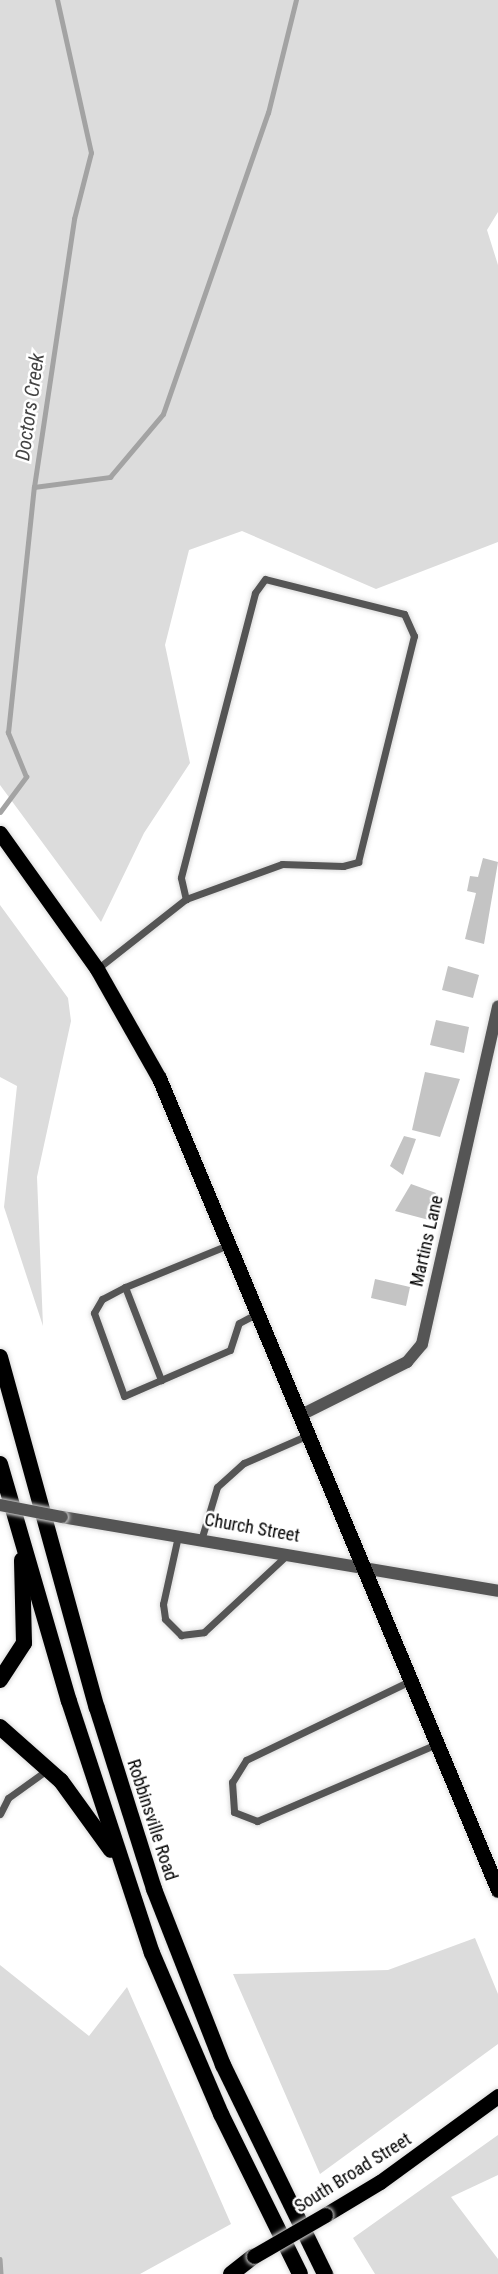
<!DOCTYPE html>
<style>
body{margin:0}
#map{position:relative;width:498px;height:2274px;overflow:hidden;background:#fff;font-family:"Roboto Condensed",sans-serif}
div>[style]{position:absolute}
.green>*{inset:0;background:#dcdcdc}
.stream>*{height:4.5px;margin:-2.25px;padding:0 2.25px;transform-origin:2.25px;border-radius:2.25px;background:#a3a3a3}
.building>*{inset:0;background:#c4c4c4}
.roads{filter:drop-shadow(0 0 2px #dbdbdb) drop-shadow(0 0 2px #dbdbdb)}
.service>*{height:7px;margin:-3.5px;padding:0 3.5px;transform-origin:3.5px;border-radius:3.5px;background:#555}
.minor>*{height:12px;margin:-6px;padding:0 6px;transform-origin:6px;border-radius:6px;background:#555}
.tertiary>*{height:12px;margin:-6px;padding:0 6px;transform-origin:6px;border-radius:6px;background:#555}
.primary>*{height:15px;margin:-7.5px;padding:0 7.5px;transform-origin:7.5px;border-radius:7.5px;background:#000}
.trunk>*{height:16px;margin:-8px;padding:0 8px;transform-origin:8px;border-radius:8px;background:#000}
.bridges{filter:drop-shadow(0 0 2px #dbdbdb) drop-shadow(0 0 2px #dbdbdb)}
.tertiary-bridge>*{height:12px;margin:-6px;padding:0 6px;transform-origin:6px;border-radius:6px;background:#555}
.primary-bridge>*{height:15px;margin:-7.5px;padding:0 7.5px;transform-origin:7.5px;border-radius:7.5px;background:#000}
span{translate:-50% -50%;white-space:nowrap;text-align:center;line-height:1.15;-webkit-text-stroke:5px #fff;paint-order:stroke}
.street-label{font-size:18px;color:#000}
.water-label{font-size:20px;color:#444;font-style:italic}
</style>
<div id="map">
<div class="green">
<div style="clip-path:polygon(0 0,498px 0,498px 212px,487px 230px,498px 265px,498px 542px,376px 589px,242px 531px,189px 550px,165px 645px,190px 763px,144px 833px,101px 922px,0 785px)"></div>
<div style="clip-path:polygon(0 905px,68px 998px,71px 1021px,37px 1177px,43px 1326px,4px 1207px,17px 1086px,0 1077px)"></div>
<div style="clip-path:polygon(475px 1938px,498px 1994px,498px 2044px,320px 2174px,233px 1974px,388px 1970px)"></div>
<div style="clip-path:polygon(0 1965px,89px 2036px,127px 1987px,231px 2224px,140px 2274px,0 2274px)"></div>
<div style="clip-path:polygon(498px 2135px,498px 2175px,451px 2197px,498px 2259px,498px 2274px,375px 2274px,353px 2238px)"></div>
</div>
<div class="stream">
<div style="left:34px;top:487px;width:77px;rotate:-7.5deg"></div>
<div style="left:110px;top:477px;width:82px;rotate:-49.9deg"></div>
<div style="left:163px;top:414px;width:319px;rotate:-70.8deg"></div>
<div style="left:268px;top:113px;width:116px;rotate:-76.1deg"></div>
<div style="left:0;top:812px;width:44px;rotate:-53.4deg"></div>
<div style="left:26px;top:777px;width:48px;rotate:-112.2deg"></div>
<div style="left:8px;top:733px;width:247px;rotate:-84deg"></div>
<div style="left:34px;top:487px;width:271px;rotate:-81.5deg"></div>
<div style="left:74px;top:219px;width:68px;rotate:-75.6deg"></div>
<div style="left:91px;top:153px;width:157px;rotate:-102.5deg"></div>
<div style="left:0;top:2259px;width:15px;rotate:86deg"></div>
</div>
<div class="building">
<div style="clip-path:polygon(483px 858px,498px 862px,484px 944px,465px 939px,476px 893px,467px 891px,470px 876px,478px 877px)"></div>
<div style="clip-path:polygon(448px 966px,479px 975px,473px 998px,442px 990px)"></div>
<div style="clip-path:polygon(436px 1020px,469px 1027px,464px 1053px,430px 1045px)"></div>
<div style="clip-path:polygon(425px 1072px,460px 1079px,440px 1137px,412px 1130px)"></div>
<div style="clip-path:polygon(404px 1136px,416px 1139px,403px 1175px,390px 1166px)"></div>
<div style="clip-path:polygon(411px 1184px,436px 1193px,429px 1220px,395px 1211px)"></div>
<div style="clip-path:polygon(375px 1279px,410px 1287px,406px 1306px,371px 1298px)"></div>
</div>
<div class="roads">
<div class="service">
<div style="left:97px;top:969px;width:113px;rotate:-38.2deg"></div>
<div style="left:186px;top:899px;width:102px;rotate:-20deg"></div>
<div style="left:282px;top:864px;width:61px;rotate:1.9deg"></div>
<div style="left:343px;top:866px;width:16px;rotate:-15deg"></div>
<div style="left:358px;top:862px;width:233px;rotate:-76.1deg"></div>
<div style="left:414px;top:636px;width:24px;rotate:-114deg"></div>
<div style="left:404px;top:614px;width:143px;rotate:-165.9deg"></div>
<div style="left:265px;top:579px;width:17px;rotate:126deg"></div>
<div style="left:255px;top:593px;width:294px;rotate:104.6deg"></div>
<div style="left:181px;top:878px;width:22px;rotate:77deg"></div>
<div style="left:228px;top:1245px;width:111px;rotate:157.8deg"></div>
<div style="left:125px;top:1287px;width:100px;rotate:68.8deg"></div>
<div style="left:161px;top:1380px;width:75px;rotate:-23.5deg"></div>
<div style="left:230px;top:1350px;width:28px;rotate:-72deg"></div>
<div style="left:239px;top:1323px;width:19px;rotate:-28deg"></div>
<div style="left:125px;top:1287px;width:26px;rotate:152deg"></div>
<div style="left:102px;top:1299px;width:16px;rotate:120deg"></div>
<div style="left:94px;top:1313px;width:88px;rotate:70.1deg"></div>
<div style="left:124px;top:1396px;width:40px;rotate:-23.4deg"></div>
<div style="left:178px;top:1536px;width:70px;rotate:102.4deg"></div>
<div style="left:163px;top:1604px;width:15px;rotate:82deg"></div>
<div style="left:165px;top:1619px;width:23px;rotate:45deg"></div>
<div style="left:181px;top:1635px;width:23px;rotate:-7deg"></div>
<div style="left:204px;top:1632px;width:115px;rotate:-42.9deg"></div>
<div style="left:202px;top:1537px;width:52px;rotate:-73.3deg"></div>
<div style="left:217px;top:1487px;width:36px;rotate:-42deg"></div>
<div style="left:244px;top:1463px;width:70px;rotate:-23.6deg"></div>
<div style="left:412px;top:1680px;width:184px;rotate:154.3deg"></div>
<div style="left:246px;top:1760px;width:26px;rotate:122deg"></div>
<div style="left:232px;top:1782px;width:30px;rotate:86deg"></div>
<div style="left:234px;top:1812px;width:25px;rotate:21deg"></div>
<div style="left:257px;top:1821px;width:196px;rotate:-23.2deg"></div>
<div style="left:0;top:1814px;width:18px;rotate:-63deg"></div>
<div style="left:8px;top:1798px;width:48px;rotate:-35.7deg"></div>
</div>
<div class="minor">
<div style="left:299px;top:1416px;width:121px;rotate:-26.6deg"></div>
<div style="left:407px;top:1362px;width:23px;rotate:-50deg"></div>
<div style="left:422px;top:1344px;width:346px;rotate:-77.3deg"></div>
</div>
<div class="tertiary">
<div style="left:62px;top:1517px;width:442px;rotate:9.6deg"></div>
</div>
<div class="primary">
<div style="left:0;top:833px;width:167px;rotate:54.5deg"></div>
<div style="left:97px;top:969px;width:125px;rotate:60.4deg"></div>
<div style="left:159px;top:1078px;width:880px;rotate:67.34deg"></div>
<div style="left:325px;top:2215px;width:64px;rotate:-31deg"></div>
<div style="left:380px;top:2182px;width:146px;rotate:-36.1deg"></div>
</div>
<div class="trunk">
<div style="left:0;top:1357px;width:364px;rotate:74.6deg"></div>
<div style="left:97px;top:1708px;width:190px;rotate:72.5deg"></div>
<div style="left:154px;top:1889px;width:189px;rotate:68.6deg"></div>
<div style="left:223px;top:2065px;width:233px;rotate:64deg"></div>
<div style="left:0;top:1464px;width:247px;rotate:73.8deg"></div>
<div style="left:69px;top:1701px;width:265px;rotate:71.8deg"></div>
<div style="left:152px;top:1953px;width:175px;rotate:66.8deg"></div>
<div style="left:221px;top:2114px;width:178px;rotate:63.7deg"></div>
<div style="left:0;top:1680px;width:44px;rotate:-57deg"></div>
<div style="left:24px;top:1643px;width:83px;rotate:-91.4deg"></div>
<div style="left:0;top:1727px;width:81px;rotate:41.5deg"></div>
<div style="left:61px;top:1781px;width:85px;rotate:54.1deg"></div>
<div style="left:231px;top:2274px;width:29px;rotate:-38deg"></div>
</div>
</div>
<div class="bridges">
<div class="tertiary-bridge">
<div style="left:0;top:1505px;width:63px;rotate:11deg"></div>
</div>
<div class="primary-bridge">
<div style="left:254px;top:2256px;width:82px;rotate:-30deg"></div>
</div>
</div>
<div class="street-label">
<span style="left:427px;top:1241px;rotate:-77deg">Martins Lane</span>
<span style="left:252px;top:1528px;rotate:10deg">Church Street</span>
<span style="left:152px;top:1820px;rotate:72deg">Robbinsville Road</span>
<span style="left:353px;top:2173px;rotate:-32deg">South Broad Street</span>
</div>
<div class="water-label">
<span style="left:30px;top:407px;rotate:-82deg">Doctors Creek</span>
</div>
</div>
